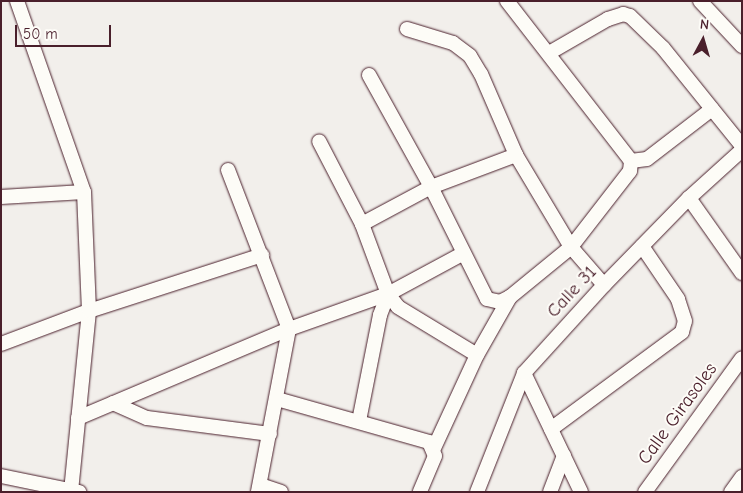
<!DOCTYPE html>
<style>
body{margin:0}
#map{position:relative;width:743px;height:493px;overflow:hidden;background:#f2efeb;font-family:"Comic Neue",sans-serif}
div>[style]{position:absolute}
.roads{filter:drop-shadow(0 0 1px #4a1f2b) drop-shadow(0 0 1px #4a1f2b)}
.street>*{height:14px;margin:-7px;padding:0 7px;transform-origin:7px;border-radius:7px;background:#fdfcf7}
span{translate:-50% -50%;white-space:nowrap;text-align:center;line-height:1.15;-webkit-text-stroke:4px #fdfcf7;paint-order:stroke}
.street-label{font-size:19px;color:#4a1f2b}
.frame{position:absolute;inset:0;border:2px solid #4a1f2b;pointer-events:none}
.north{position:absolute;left:678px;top:15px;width:50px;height:50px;-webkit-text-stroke:4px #fdfcf7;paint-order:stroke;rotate:6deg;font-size:14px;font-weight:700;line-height:20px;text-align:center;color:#4a1f2b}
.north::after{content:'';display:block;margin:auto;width:18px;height:22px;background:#4a1f2b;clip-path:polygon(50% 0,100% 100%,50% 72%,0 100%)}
.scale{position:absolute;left:15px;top:25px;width:96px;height:22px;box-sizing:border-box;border:2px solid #4a1f2b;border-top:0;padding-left:6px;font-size:15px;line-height:18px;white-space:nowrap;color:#4a1f2b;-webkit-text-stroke:4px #fdfcf7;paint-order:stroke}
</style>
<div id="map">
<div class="roads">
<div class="street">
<div style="left:17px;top:1px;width:202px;rotate:70.7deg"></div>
<div style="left:84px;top:192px;width:119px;rotate:87.6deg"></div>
<div style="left:89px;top:311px;width:182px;rotate:95.7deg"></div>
<div style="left:507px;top:1px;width:202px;rotate:52.2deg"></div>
<div style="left:631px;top:161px;width:16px;rotate:-7deg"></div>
<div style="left:647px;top:159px;width:82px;rotate:-37.6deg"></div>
<div style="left:700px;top:1px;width:62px;rotate:47deg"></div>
<div style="left:407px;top:29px;width:48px;rotate:16.9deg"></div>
<div style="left:453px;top:43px;width:21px;rotate:37deg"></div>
<div style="left:470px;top:56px;width:21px;rotate:59deg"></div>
<div style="left:481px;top:74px;width:88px;rotate:66.6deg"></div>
<div style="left:516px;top:155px;width:107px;rotate:59.1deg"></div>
<div style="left:571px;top:247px;width:50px;rotate:49deg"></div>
<div style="left:549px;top:53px;width:68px;rotate:-30deg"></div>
<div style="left:608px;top:19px;width:16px;rotate:-18deg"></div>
<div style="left:623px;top:14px;width:7px;rotate:16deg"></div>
<div style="left:630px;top:16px;width:46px;rotate:44.1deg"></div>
<div style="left:663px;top:48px;width:126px;rotate:51.1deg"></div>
<div style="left:369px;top:75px;width:128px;rotate:61deg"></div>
<div style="left:431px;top:187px;width:125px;rotate:63.4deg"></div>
<div style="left:487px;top:299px;width:13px;rotate:13deg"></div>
<div style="left:500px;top:302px;width:11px;rotate:-27deg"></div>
<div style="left:510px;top:297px;width:79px;rotate:-39.3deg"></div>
<div style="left:571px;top:247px;width:96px;rotate:-52.2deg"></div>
<div style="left:630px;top:171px;width:10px;rotate:-84deg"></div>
<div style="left:228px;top:170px;width:170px;rotate:69deg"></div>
<div style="left:289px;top:329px;width:166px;rotate:100.8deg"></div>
<div style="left:1px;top:197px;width:83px;rotate:-3.4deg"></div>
<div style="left:689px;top:198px;width:92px;rotate:54.8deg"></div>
<div style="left:362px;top:224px;width:78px;rotate:-28.2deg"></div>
<div style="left:431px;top:187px;width:91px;rotate:-20.6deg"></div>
<div style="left:388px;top:294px;width:16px;rotate:52deg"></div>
<div style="left:398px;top:307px;width:92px;rotate:31.3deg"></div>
<div style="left:1px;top:344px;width:94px;rotate:-20.6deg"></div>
<div style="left:89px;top:311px;width:182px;rotate:-17.9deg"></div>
<div style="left:524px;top:373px;width:132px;rotate:64.4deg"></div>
<div style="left:277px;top:399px;width:158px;rotate:15.8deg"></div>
<div style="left:429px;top:442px;width:15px;rotate:67deg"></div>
<div style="left:435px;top:456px;width:39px;rotate:113deg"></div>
<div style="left:113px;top:403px;width:37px;rotate:24deg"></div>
<div style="left:147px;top:418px;width:124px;rotate:7.4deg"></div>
<div style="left:78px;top:418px;width:229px;rotate:-22.9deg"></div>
<div style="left:289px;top:329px;width:105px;rotate:-19.5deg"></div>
<div style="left:388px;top:294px;width:75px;rotate:-110.4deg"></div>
<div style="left:362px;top:224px;width:93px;rotate:-117.4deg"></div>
<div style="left:359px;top:421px;width:108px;rotate:-78.8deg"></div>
<div style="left:380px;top:315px;width:22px;rotate:-69deg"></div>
<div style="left:388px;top:294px;width:84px;rotate:-28.4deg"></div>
<div style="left:551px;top:429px;width:163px;rotate:-36.5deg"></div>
<div style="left:682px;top:332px;width:11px;rotate:-75deg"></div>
<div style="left:685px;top:321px;width:23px;rotate:-108deg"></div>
<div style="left:678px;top:299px;width:64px;rotate:-124.2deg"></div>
<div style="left:434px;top:448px;width:102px;rotate:-65.2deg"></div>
<div style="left:477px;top:355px;width:67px;rotate:-60.4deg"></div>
<div style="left:1px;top:476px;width:80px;rotate:11.6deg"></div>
<div style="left:260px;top:485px;width:22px;rotate:18deg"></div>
<div style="left:477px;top:492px;width:128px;rotate:-68.4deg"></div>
<div style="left:524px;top:373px;width:119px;rotate:-47.7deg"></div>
<div style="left:604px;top:285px;width:122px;rotate:-45.7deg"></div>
<div style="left:689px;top:198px;width:72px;rotate:-42.2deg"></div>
<div style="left:550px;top:492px;width:39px;rotate:-69deg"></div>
<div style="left:645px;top:492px;width:165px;rotate:-54.1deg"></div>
<div style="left:731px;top:492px;width:19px;rotate:-54deg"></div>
</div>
</div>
<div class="street-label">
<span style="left:572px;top:292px;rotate:-47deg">Calle 31</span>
<span style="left:678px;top:414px;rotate:-54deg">Calle Girasoles</span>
</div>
<div class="frame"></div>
<div class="north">N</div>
<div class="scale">50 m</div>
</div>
